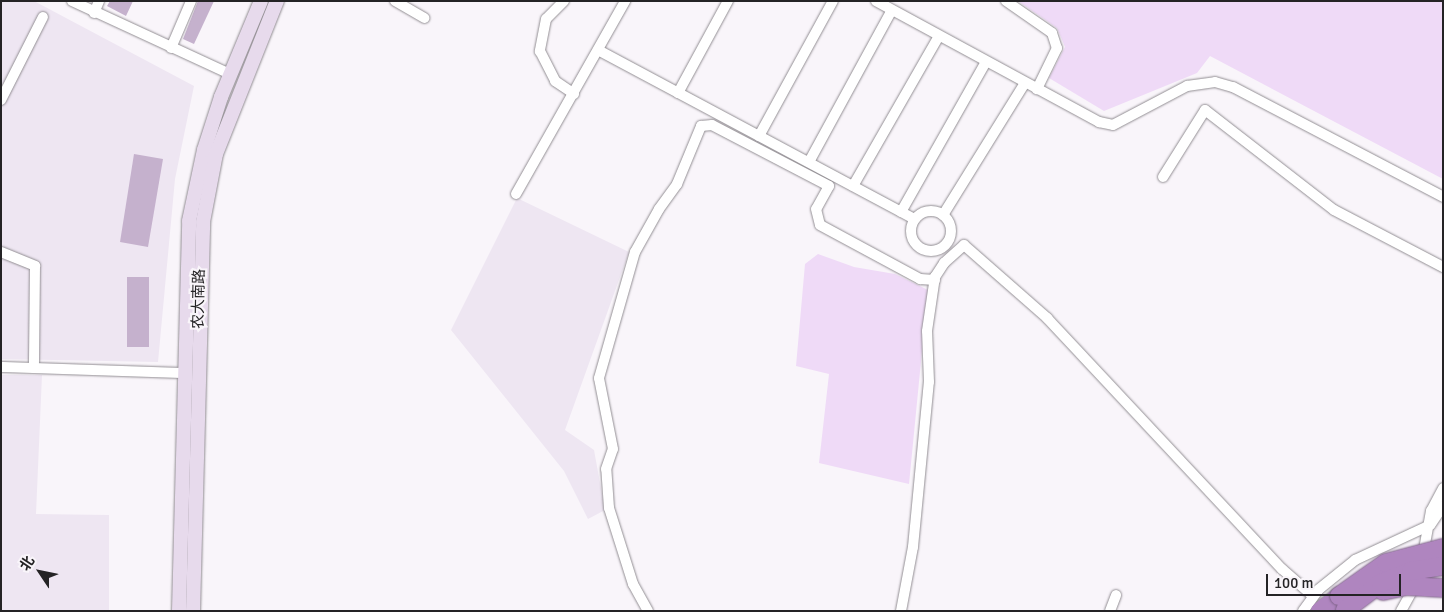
<!DOCTYPE html>
<meta charset="utf-8">
<style>
body{margin:0}
#map{position:relative;width:1444px;height:612px;overflow:hidden;background:#f9f5fa;font-family:Signika,"Noto Sans SC",sans-serif}
div>[style]{position:absolute}
.built>*{inset:0;background:#eee6f2}
.green>*{inset:0;background:#efdaf7}
.building>*{inset:0;background:#c5b1cd}
.roads{filter:drop-shadow(0 0 1px #928e93) drop-shadow(0 0 1px #928e93)}
.minor>*{height:10px;margin:-5px;padding:0 5px;transform-origin:5px;border-radius:5px;background:#fff}
.minor>.ring{margin:-5px;padding:0;box-sizing:content-box;background:none;border:10px solid #fff;border-radius:50%}
.secondary>*{height:14px;margin:-7px;padding:0 7px;transform-origin:7px;border-radius:7px;background:#e7daec}
.motorway>*{height:18px;margin:-9px;padding:0 9px;transform-origin:9px;border-radius:9px;background:#af85bf}
.bridges{filter:drop-shadow(0 0 1px #7e6389) drop-shadow(0 0 1px #7e6389)}
.motorway-bridge>*{height:18px;margin:-9px;padding:0 9px;transform-origin:9px;border-radius:9px;background:#af85bf}
span{translate:-50% -50%;white-space:nowrap;text-align:center;line-height:1.15;-webkit-text-stroke:4.5px #f9f5fa;paint-order:stroke}
.street-label{font-size:15px;color:#242325}
.frame{position:absolute;inset:0;border:2px solid #242325;pointer-events:none}
.north{position:absolute;left:15px;top:547px;width:50px;height:50px;-webkit-text-stroke:4px #f9f5fa;paint-order:stroke;rotate:304deg;font-size:14px;font-weight:700;line-height:20px;text-align:center;color:#242325}
.north::after{content:'';display:block;margin:auto;width:18px;height:22px;background:#242325;clip-path:polygon(50% 0,100% 100%,50% 72%,0 100%)}
.scale{position:absolute;left:1266px;top:574px;width:135px;height:22px;box-sizing:border-box;border:2px solid #242325;border-top:0;padding-left:6px;font-size:15px;line-height:18px;white-space:nowrap;color:#242325;-webkit-text-stroke:4px #f9f5fa;paint-order:stroke}
</style>
<div id="map">
<div class="built">
<div style="clip-path:polygon(1px 1px,34px 1px,194px 86px,175px 179px,158px 362px,1px 359px)"></div>
<div style="clip-path:polygon(517px 198px,629px 252px,565px 430px,594px 450px,605px 510px,588px 519px,564px 471px,451px 330px)"></div>
<div style="clip-path:polygon(1px 375px,42px 375px,36px 514px,109px 515px,109px 611px,1px 611px)"></div>
</div>
<div class="green">
<div style="clip-path:polygon(1018px 1px,1443px 1px,1443px 179px,1210px 56px,1197px 73px,1104px 111px,1049px 78px,1065px 47px,1057px 28px)"></div>
<div style="clip-path:polygon(818px 254px,854px 267px,895px 274px,928px 290px,909px 484px,819px 463px,829px 374px,796px 366px,805px 264px)"></div>
</div>
<div class="building">
<div style="clip-path:polygon(110px 1px,133px 1px,126px 16px,107px 6px)"></div>
<div style="clip-path:polygon(198px 1px,214px 1px,194px 44px,183px 39px)"></div>
<div style="clip-path:polygon(134px 154px,163px 159px,148px 247px,120px 242px)"></div>
<div style="clip-path:polygon(127px 277px,149px 277px,149px 347px,127px 347px)"></div>
</div>
<div class="roads">
<div class="minor">
<div style="left:72px;top:1px;width:174px;rotate:24.8deg"></div>
<div style="left:395px;top:1px;width:34px;rotate:30deg"></div>
<div style="left:564px;top:1px;width:25px;rotate:135deg"></div>
<div style="left:546px;top:19px;width:33px;rotate:101deg"></div>
<div style="left:540px;top:51px;width:34px;rotate:63deg"></div>
<div style="left:555px;top:81px;width:23px;rotate:34deg"></div>
<div style="left:876px;top:1px;width:254px;rotate:28.5deg"></div>
<div style="left:1099px;top:122px;width:14px;rotate:12deg"></div>
<div style="left:1113px;top:125px;width:84px;rotate:-27.8deg"></div>
<div style="left:1187px;top:86px;width:28px;rotate:-8deg"></div>
<div style="left:1215px;top:82px;width:19px;rotate:16deg"></div>
<div style="left:1233px;top:87px;width:237px;rotate:27.6deg"></div>
<div style="left:1006px;top:1px;width:56px;rotate:34.8deg"></div>
<div style="left:1052px;top:33px;width:16px;rotate:72deg"></div>
<div style="left:1057px;top:48px;width:46px;rotate:116deg"></div>
<div style="left:94px;top:13px;width:13px;rotate:-67deg"></div>
<div style="left:171px;top:48px;width:51px;rotate:-66.9deg"></div>
<div style="left:598px;top:50px;width:359px;rotate:28.1deg"></div>
<div style="left:678px;top:93px;width:105px;rotate:-61.5deg"></div>
<div style="left:1px;top:100px;width:93px;rotate:-63.2deg"></div>
<div style="left:759px;top:136px;width:154px;rotate:-61.3deg"></div>
<div style="left:809px;top:162px;width:173px;rotate:-61.4deg"></div>
<div style="left:1163px;top:177px;width:79px;rotate:-57.9deg"></div>
<div style="left:1205px;top:110px;width:163px;rotate:37.8deg"></div>
<div style="left:1334px;top:210px;width:123px;rotate:27.6deg"></div>
<div style="left:853px;top:186px;width:173px;rotate:-60.2deg"></div>
<div style="left:516px;top:194px;width:222px;rotate:-60.5deg"></div>
<div class="ring" style="left:911px;top:211px;width:30px;height:30px"></div>
<div style="left:901px;top:212px;width:172px;rotate:-60.5deg"></div>
<div style="left:943px;top:215px;width:155px;rotate:-58.2deg"></div>
<div style="left:1px;top:252px;width:37px;rotate:22deg"></div>
<div style="left:35px;top:266px;width:102px;rotate:90.6deg"></div>
<div style="left:1px;top:367px;width:183px;rotate:1.9deg"></div>
<div style="left:1431px;top:524px;width:22px;rotate:-56deg"></div>
<div style="left:1423px;top:555px;width:45px;rotate:-79.7deg"></div>
<div style="left:1431px;top:511px;width:26px;rotate:-62deg"></div>
<div style="left:648px;top:611px;width:31px;rotate:-119deg"></div>
<div style="left:633px;top:584px;width:80px;rotate:-107.5deg"></div>
<div style="left:609px;top:508px;width:39px;rotate:-94deg"></div>
<div style="left:606px;top:469px;width:21px;rotate:-71deg"></div>
<div style="left:613px;top:449px;width:72px;rotate:-101.2deg"></div>
<div style="left:599px;top:378px;width:131px;rotate:-74.1deg"></div>
<div style="left:635px;top:252px;width:49px;rotate:-60.8deg"></div>
<div style="left:659px;top:209px;width:31px;rotate:-54deg"></div>
<div style="left:677px;top:184px;width:63px;rotate:-67.5deg"></div>
<div style="left:701px;top:126px;width:11px;rotate:-5deg"></div>
<div style="left:712px;top:125px;width:132px;rotate:27.5deg"></div>
<div style="left:829px;top:186px;width:26px;rotate:119deg"></div>
<div style="left:816px;top:209px;width:16px;rotate:76deg"></div>
<div style="left:820px;top:225px;width:114px;rotate:28.4deg"></div>
<div style="left:920px;top:279px;width:15px;rotate:4deg"></div>
<div style="left:901px;top:611px;width:65px;rotate:-79.4deg"></div>
<div style="left:913px;top:547px;width:166px;rotate:-84.5deg"></div>
<div style="left:929px;top:382px;width:51px;rotate:-92.2deg"></div>
<div style="left:927px;top:331px;width:55px;rotate:-81.6deg"></div>
<div style="left:935px;top:277px;width:17px;rotate:-57deg"></div>
<div style="left:944px;top:263px;width:27px;rotate:-42deg"></div>
<div style="left:964px;top:245px;width:111px;rotate:41.3deg"></div>
<div style="left:1047px;top:318px;width:344px;rotate:46.9deg"></div>
<div style="left:1282px;top:569px;width:41px;rotate:41.1deg"></div>
<div style="left:1110px;top:611px;width:17px;rotate:-69deg"></div>
<div style="left:1303px;top:611px;width:26px;rotate:-54deg"></div>
<div style="left:1318px;top:590px;width:48px;rotate:-39deg"></div>
<div style="left:1355px;top:560px;width:83px;rotate:-25deg"></div>
<div style="left:1401px;top:611px;width:31px;rotate:-61deg"></div>
</div>
<div class="secondary">
<div style="left:179px;top:611px;width:390px;rotate:-88.5deg"></div>
<div style="left:189px;top:221px;width:73px;rotate:-78.1deg"></div>
<div style="left:204px;top:150px;width:56px;rotate:-72.2deg"></div>
<div style="left:221px;top:97px;width:104px;rotate:-67.4deg"></div>
<div style="left:193px;top:611px;width:389px;rotate:-88.5deg"></div>
<div style="left:203px;top:222px;width:69px;rotate:-79.2deg"></div>
<div style="left:216px;top:154px;width:165px;rotate:-68.3deg"></div>
</div>
<div class="motorway">
<div style="left:1320px;top:611px;width:24px;rotate:-38deg"></div>
</div>
</div>
<div class="bridges">
<div class="motorway-bridge">
<div style="left:1383px;top:591px;width:24px;rotate:-12deg"></div>
<div style="left:1406px;top:586px;width:37px;rotate:3deg"></div>
<div style="left:1339px;top:596px;width:57px;rotate:-35.1deg"></div>
<div style="left:1386px;top:563px;width:59px;rotate:-14.7deg"></div>
<div style="left:1345px;top:610px;width:45px;rotate:-36.9deg"></div>
<div style="left:1381px;top:583px;width:32px;rotate:-22deg"></div>
<div style="left:1411px;top:571px;width:32px;rotate:-9deg"></div>
</div>
</div>
<div class="street-label">
<span style="left:199px;top:299px;rotate:-89deg">农大南路</span>
</div>
<div class="frame"></div>
<div class="north">北</div>
<div class="scale">100 m</div>
</div>
